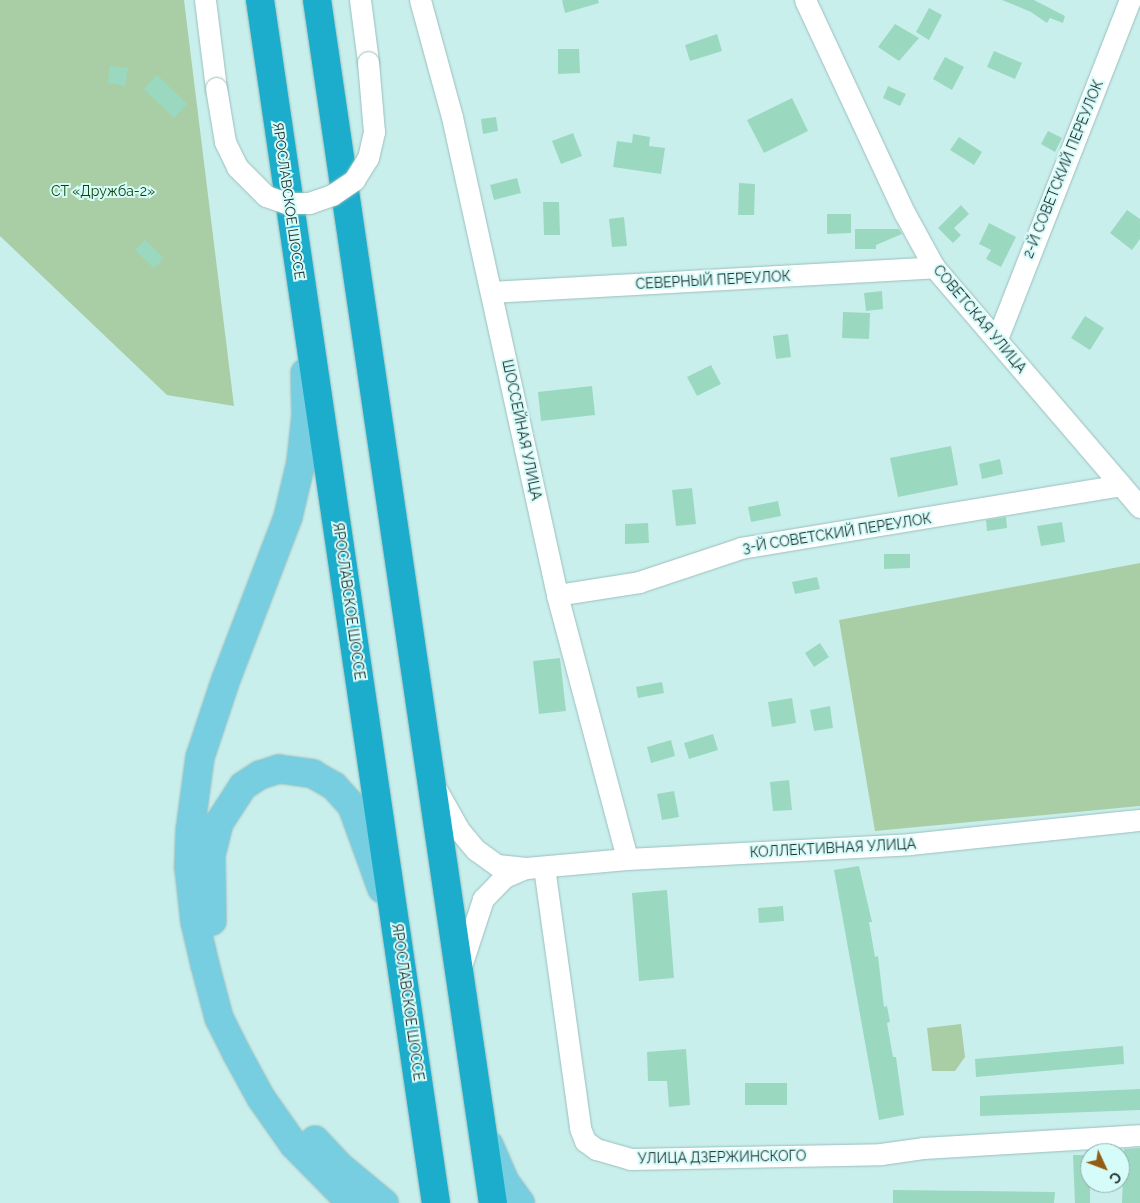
<!DOCTYPE html>
<meta charset="utf-8">
<style>
body{margin:0}
#map{position:relative;width:1140px;height:1203px;overflow:hidden;background:#c9efed;font-family:Raleway,sans-serif}
div>[style]{position:absolute}
.green>*{inset:0;background:#a9cea5}
.building>*{inset:0;background:#9ad9c0}
.roads{filter:drop-shadow(0 0 1px #9abfbd) drop-shadow(0 0 1px #9abfbd)}
.minor>*{height:21px;margin:-10.5px;padding:0 10.5px;transform-origin:10.5px;border-radius:10.5px;background:#fff}
.major>*{height:28px;margin:-14px;padding:0 14px;transform-origin:14px;border-radius:14px;background:#77cee1}
.highway>*{height:28px;margin:-14px;padding:0 14px;transform-origin:14px;border-radius:14px;background:#1cadcd}
.bridges{filter:drop-shadow(0 0 1px #9abfbd) drop-shadow(0 0 1px #9abfbd)}
.minor-bridge>*{height:21px;margin:-10.5px;padding:0 10.5px;transform-origin:10.5px;border-radius:10.5px;background:#fff}
span{translate:-50% -50%;white-space:nowrap;text-align:center;line-height:1.15;-webkit-text-stroke:4px #d6fcfa;paint-order:stroke}
.street-label{font-size:14px;color:#1e2d2c}
.park-label{font-size:14px;color:#0a4207}
.north{position:absolute;left:1080px;top:1143px;width:50px;height:50px;box-sizing:border-box;background:#d6fcfa;border:1px solid #8ca9a8;border-radius:50%;rotate:133deg;font-size:14px;font-weight:700;line-height:20px;text-align:center;color:#1e2d2c}
.north::after{content:'';display:block;margin:auto;width:18px;height:22px;background:#935c14;clip-path:polygon(50% 0,100% 100%,50% 72%,0 100%)}
</style>
<div id="map">
<div class="green">
<div style="clip-path:polygon(0 0,184px 0,234px 406px,167px 395px,0 236px)"></div>
<div style="clip-path:polygon(1140px 563px,1140px 806px,875px 831px,839px 620px)"></div>
<div style="clip-path:polygon(961px 1024px,965px 1057px,955px 1071px,932px 1071px,927px 1028px)"></div>
</div>
<div class="building">
<div style="clip-path:polygon(562px 0,598px 0,599px 3px,565px 13px)"></div>
<div style="clip-path:polygon(1002px 0,1034px 0,1065px 16px,1063px 23px,1050px 18px,1047px 23px,1031px 12px)"></div>
<div style="clip-path:polygon(929px 8px,942px 15px,929px 40px,916px 32px)"></div>
<div style="clip-path:polygon(895px 24px,919px 38px,899px 61px,878px 47px)"></div>
<div style="clip-path:polygon(717px 34px,722px 51px,690px 61px,685px 45px)"></div>
<div style="clip-path:polygon(558px 49px,579px 49px,580px 73px,558px 74px)"></div>
<div style="clip-path:polygon(994px 51px,1022px 63px,1015px 79px,987px 67px)"></div>
<div style="clip-path:polygon(945px 57px,964px 67px,952px 90px,933px 79px)"></div>
<div style="clip-path:polygon(110px 66px,128px 68px,125px 86px,108px 83px)"></div>
<div style="clip-path:polygon(157px 75px,187px 104px,174px 118px,144px 89px)"></div>
<div style="clip-path:polygon(888px 86px,906px 94px,900px 106px,883px 98px)"></div>
<div style="clip-path:polygon(792px 98px,808px 131px,764px 153px,747px 120px)"></div>
<div style="clip-path:polygon(496px 117px,498px 131px,483px 134px,481px 119px)"></div>
<div style="clip-path:polygon(1048px 131px,1062px 138px,1055px 152px,1041px 144px)"></div>
<div style="clip-path:polygon(573px 133px,582px 156px,561px 164px,552px 141px)"></div>
<div style="clip-path:polygon(633px 134px,650px 137px,649px 146px,665px 148px,661px 174px,613px 167px,617px 141px,632px 143px)"></div>
<div style="clip-path:polygon(959px 137px,982px 152px,974px 165px,950px 150px)"></div>
<div style="clip-path:polygon(517px 178px,521px 193px,494px 200px,490px 185px)"></div>
<div style="clip-path:polygon(739px 183px,755px 184px,754px 215px,738px 215px)"></div>
<div style="clip-path:polygon(543px 202px,559px 202px,560px 235px,544px 235px)"></div>
<div style="clip-path:polygon(961px 205px,969px 214px,954px 228px,961px 235px,953px 243px,938px 228px)"></div>
<div style="clip-path:polygon(1127px 210px,1140px 219px,1140px 239px,1132px 250px,1110px 233px)"></div>
<div style="clip-path:polygon(827px 214px,851px 214px,851px 233px,827px 234px)"></div>
<div style="clip-path:polygon(624px 217px,627px 246px,612px 247px,609px 219px)"></div>
<div style="clip-path:polygon(989px 223px,1016px 237px,1001px 267px,986px 259px,991px 250px,979px 244px)"></div>
<div style="clip-path:polygon(855px 229px,899px 229px,902px 234px,876px 245px,876px 249px,855px 249px)"></div>
<div style="clip-path:polygon(145px 240px,164px 258px,154px 268px,135px 250px)"></div>
<div style="clip-path:polygon(882px 291px,883px 309px,866px 311px,864px 293px)"></div>
<div style="clip-path:polygon(843px 312px,870px 313px,869px 339px,842px 338px)"></div>
<div style="clip-path:polygon(1085px 316px,1104px 328px,1090px 350px,1071px 338px)"></div>
<div style="clip-path:polygon(788px 334px,791px 357px,776px 359px,773px 336px)"></div>
<div style="clip-path:polygon(711px 365px,721px 384px,697px 396px,687px 377px)"></div>
<div style="clip-path:polygon(592px 386px,595px 415px,541px 421px,538px 392px)"></div>
<div style="clip-path:polygon(951px 446px,958px 485px,898px 497px,890px 458px)"></div>
<div style="clip-path:polygon(1000px 459px,1003px 474px,982px 479px,979px 464px)"></div>
<div style="clip-path:polygon(692px 488px,696px 524px,676px 526px,672px 490px)"></div>
<div style="clip-path:polygon(778px 501px,781px 516px,751px 522px,748px 507px)"></div>
<div style="clip-path:polygon(1006px 517px,1007px 528px,987px 531px,986px 520px)"></div>
<div style="clip-path:polygon(1062px 522px,1065px 542px,1041px 546px,1037px 526px)"></div>
<div style="clip-path:polygon(648px 523px,649px 543px,625px 544px,625px 524px)"></div>
<div style="clip-path:polygon(884px 554px,910px 554px,910px 568px,884px 569px)"></div>
<div style="clip-path:polygon(817px 577px,820px 589px,795px 594px,792px 582px)"></div>
<div style="clip-path:polygon(820px 643px,829px 657px,814px 667px,805px 653px)"></div>
<div style="clip-path:polygon(560px 658px,566px 711px,539px 714px,533px 661px)"></div>
<div style="clip-path:polygon(662px 682px,664px 693px,638px 698px,636px 687px)"></div>
<div style="clip-path:polygon(792px 698px,796px 723px,772px 727px,768px 702px)"></div>
<div style="clip-path:polygon(830px 706px,833px 728px,814px 731px,810px 710px)"></div>
<div style="clip-path:polygon(713px 734px,718px 750px,689px 759px,684px 743px)"></div>
<div style="clip-path:polygon(671px 740px,675px 756px,651px 763px,647px 747px)"></div>
<div style="clip-path:polygon(789px 780px,792px 810px,773px 811px,770px 782px)"></div>
<div style="clip-path:polygon(674px 791px,679px 817px,662px 820px,657px 794px)"></div>
<div style="clip-path:polygon(859px 866px,872px 922px,869px 922px,875px 957px,878px 956px,884px 1007px,887px 1006px,890px 1022px,887px 1023px,893px 1057px,896px 1057px,904px 1115px,879px 1120px,834px 870px)"></div>
<div style="clip-path:polygon(667px 890px,674px 978px,639px 981px,632px 893px)"></div>
<div style="clip-path:polygon(783px 906px,784px 921px,759px 923px,758px 908px)"></div>
<div style="clip-path:polygon(1123px 1046px,1124px 1064px,976px 1077px,975px 1059px)"></div>
<div style="clip-path:polygon(686px 1049px,690px 1105px,669px 1107px,667px 1081px,648px 1081px,647px 1052px)"></div>
<div style="clip-path:polygon(745px 1083px,787px 1083px,787px 1105px,745px 1105px)"></div>
<div style="clip-path:polygon(1140px 1089px,1140px 1110px,980px 1116px,980px 1096px)"></div>
<div style="clip-path:polygon(1140px 1148px,1140px 1203px,1122px 1203px,1124px 1149px)"></div>
<div style="clip-path:polygon(1073px 1155px,1090px 1155px,1090px 1203px,1075px 1203px)"></div>
<div style="clip-path:polygon(893px 1190px,1055px 1192px,1054px 1203px,893px 1203px)"></div>
</div>
<div class="roads">
<div class="minor">
<div style="left:205px;top:0;width:89px;rotate:82.9deg"></div>
<div style="left:360px;top:0;width:63px;rotate:82.6deg"></div>
<div style="left:420px;top:0;width:121px;rotate:74.7deg"></div>
<div style="left:452px;top:117px;width:489px;rotate:77.6deg"></div>
<div style="left:557px;top:595px;width:273px;rotate:75.1deg"></div>
<div style="left:805px;top:0;width:236px;rotate:65deg"></div>
<div style="left:905px;top:214px;width:60px;rotate:61.3deg"></div>
<div style="left:934px;top:267px;width:316px;rotate:49.4deg"></div>
<div style="left:492px;top:292px;width:443px;rotate:-3.2deg"></div>
<div style="left:997px;top:339px;width:364px;rotate:-68.6deg"></div>
<div style="left:557px;top:595px;width:83px;rotate:-9deg"></div>
<div style="left:639px;top:582px;width:108px;rotate:-18.4deg"></div>
<div style="left:741px;top:548px;width:385px;rotate:-9.4deg"></div>
<div style="left:436px;top:789px;width:47px;rotate:60.7deg"></div>
<div style="left:459px;top:830px;width:26px;rotate:50deg"></div>
<div style="left:476px;top:850px;width:26px;rotate:36deg"></div>
<div style="left:497px;top:865px;width:29px;rotate:6deg"></div>
<div style="left:526px;top:868px;width:101px;rotate:-5.1deg"></div>
<div style="left:627px;top:859px;width:283px;rotate:-3deg"></div>
<div style="left:910px;top:844px;width:231px;rotate:-6deg"></div>
<div style="left:544px;top:867px;width:263px;rotate:82.1deg"></div>
<div style="left:580px;top:1128px;width:14px;rotate:69deg"></div>
<div style="left:585px;top:1141px;width:14px;rotate:36deg"></div>
<div style="left:596px;top:1149px;width:35px;rotate:16deg"></div>
<div style="left:630px;top:1159px;width:251px;rotate:-1.1deg"></div>
<div style="left:881px;top:1154px;width:42px;rotate:-8.1deg"></div>
<div style="left:923px;top:1148px;width:217px;rotate:-3.4deg"></div>
<div style="left:460px;top:969px;width:74px;rotate:-71.8deg"></div>
<div style="left:483px;top:899px;width:30px;rotate:-46deg"></div>
<div style="left:504px;top:877px;width:23px;rotate:-23deg"></div>
</div>
<div class="major">
<div style="left:305px;top:373px;width:42px;rotate:88.6deg"></div>
<div style="left:306px;top:415px;width:47px;rotate:96.1deg"></div>
<div style="left:301px;top:462px;width:57px;rotate:103.3deg"></div>
<div style="left:288px;top:517px;width:173px;rotate:110.9deg"></div>
<div style="left:226px;top:679px;width:82px;rotate:108.4deg"></div>
<div style="left:200px;top:757px;width:75px;rotate:97.7deg"></div>
<div style="left:190px;top:831px;width:37px;rotate:92deg"></div>
<div style="left:189px;top:868px;width:54px;rotate:83.7deg"></div>
<div style="left:195px;top:922px;width:44px;rotate:76.9deg"></div>
<div style="left:205px;top:965px;width:55px;rotate:75.2deg"></div>
<div style="left:219px;top:1018px;width:40px;rotate:63.4deg"></div>
<div style="left:237px;top:1054px;width:50px;rotate:61.4deg"></div>
<div style="left:261px;top:1098px;width:57px;rotate:54.9deg"></div>
<div style="left:294px;top:1145px;width:81px;rotate:45.5deg"></div>
<div style="left:212px;top:921px;width:66px;rotate:-90.9deg"></div>
<div style="left:211px;top:855px;width:33px;rotate:-76deg"></div>
<div style="left:219px;top:823px;width:44px;rotate:-57deg"></div>
<div style="left:243px;top:786px;width:20px;rotate:-33deg"></div>
<div style="left:260px;top:775px;width:20px;rotate:-18deg"></div>
<div style="left:279px;top:769px;width:34px;rotate:8deg"></div>
<div style="left:313px;top:774px;width:24px;rotate:30deg"></div>
<div style="left:334px;top:786px;width:27px;rotate:48deg"></div>
<div style="left:352px;top:806px;width:88px;rotate:70.1deg"></div>
<div style="left:315px;top:1140px;width:34px;rotate:47deg"></div>
<div style="left:338px;top:1165px;width:60px;rotate:39.6deg"></div>
<div style="left:489px;top:1145px;width:40px;rotate:66.6deg"></div>
<div style="left:505px;top:1182px;width:26px;rotate:54deg"></div>
</div>
<div class="highway">
<div style="left:260px;top:0;width:1216px;rotate:81.68deg"></div>
<div style="left:317px;top:0;width:1216px;rotate:81.68deg"></div>
</div>
</div>
<div class="bridges">
<div class="minor-bridge">
<div style="left:216px;top:88px;width:55px;rotate:80.5deg"></div>
<div style="left:225px;top:142px;width:28px;rotate:64deg"></div>
<div style="left:237px;top:167px;width:41px;rotate:45deg"></div>
<div style="left:266px;top:196px;width:21px;rotate:19deg"></div>
<div style="left:286px;top:203px;width:23px"></div>
<div style="left:309px;top:203px;width:24px;rotate:-19deg"></div>
<div style="left:332px;top:195px;width:27px;rotate:-34deg"></div>
<div style="left:354px;top:180px;width:26px;rotate:-58deg"></div>
<div style="left:368px;top:158px;width:27px;rotate:-77deg"></div>
<div style="left:374px;top:132px;width:70px;rotate:-94.9deg"></div>
</div>
</div>
<div class="street-label">
<span style="left:1063px;top:169px;rotate:-68deg">2-Й СОВЕТСКИЙ ПЕРЕУЛОК</span>
<span style="left:289px;top:201px;rotate:82deg">ЯРОСЛАВСКОЕ ШОССЕ</span>
<span style="left:713px;top:280px;rotate:-3deg">СЕВЕРНЫЙ ПЕРЕУЛОК</span>
<span style="left:980px;top:319px;rotate:50deg">СОВЕТСКАЯ УЛИЦА</span>
<span style="left:522px;top:430px;rotate:78deg">ШОССЕЙНАЯ УЛИЦА</span>
<span style="left:837px;top:533px;rotate:-9deg">3-Й СОВЕТСКИЙ ПЕРЕУЛОК</span>
<span style="left:349px;top:601px;rotate:82deg">ЯРОСЛАВСКОЕ ШОССЕ</span>
<span style="left:833px;top:848px;rotate:-3deg">КОЛЛЕКТИВНАЯ УЛИЦА</span>
<span style="left:408px;top:1002px;rotate:82deg">ЯРОСЛАВСКОЕ ШОССЕ</span>
<span style="left:722px;top:1157px;rotate:-1deg">УЛИЦА ДЗЕРЖИНСКОГО</span>
</div>
<div class="park-label">
<span style="left:103px;top:191px">СТ «Дружба-2»</span>
</div>
<div class="north">С</div>
</div>
